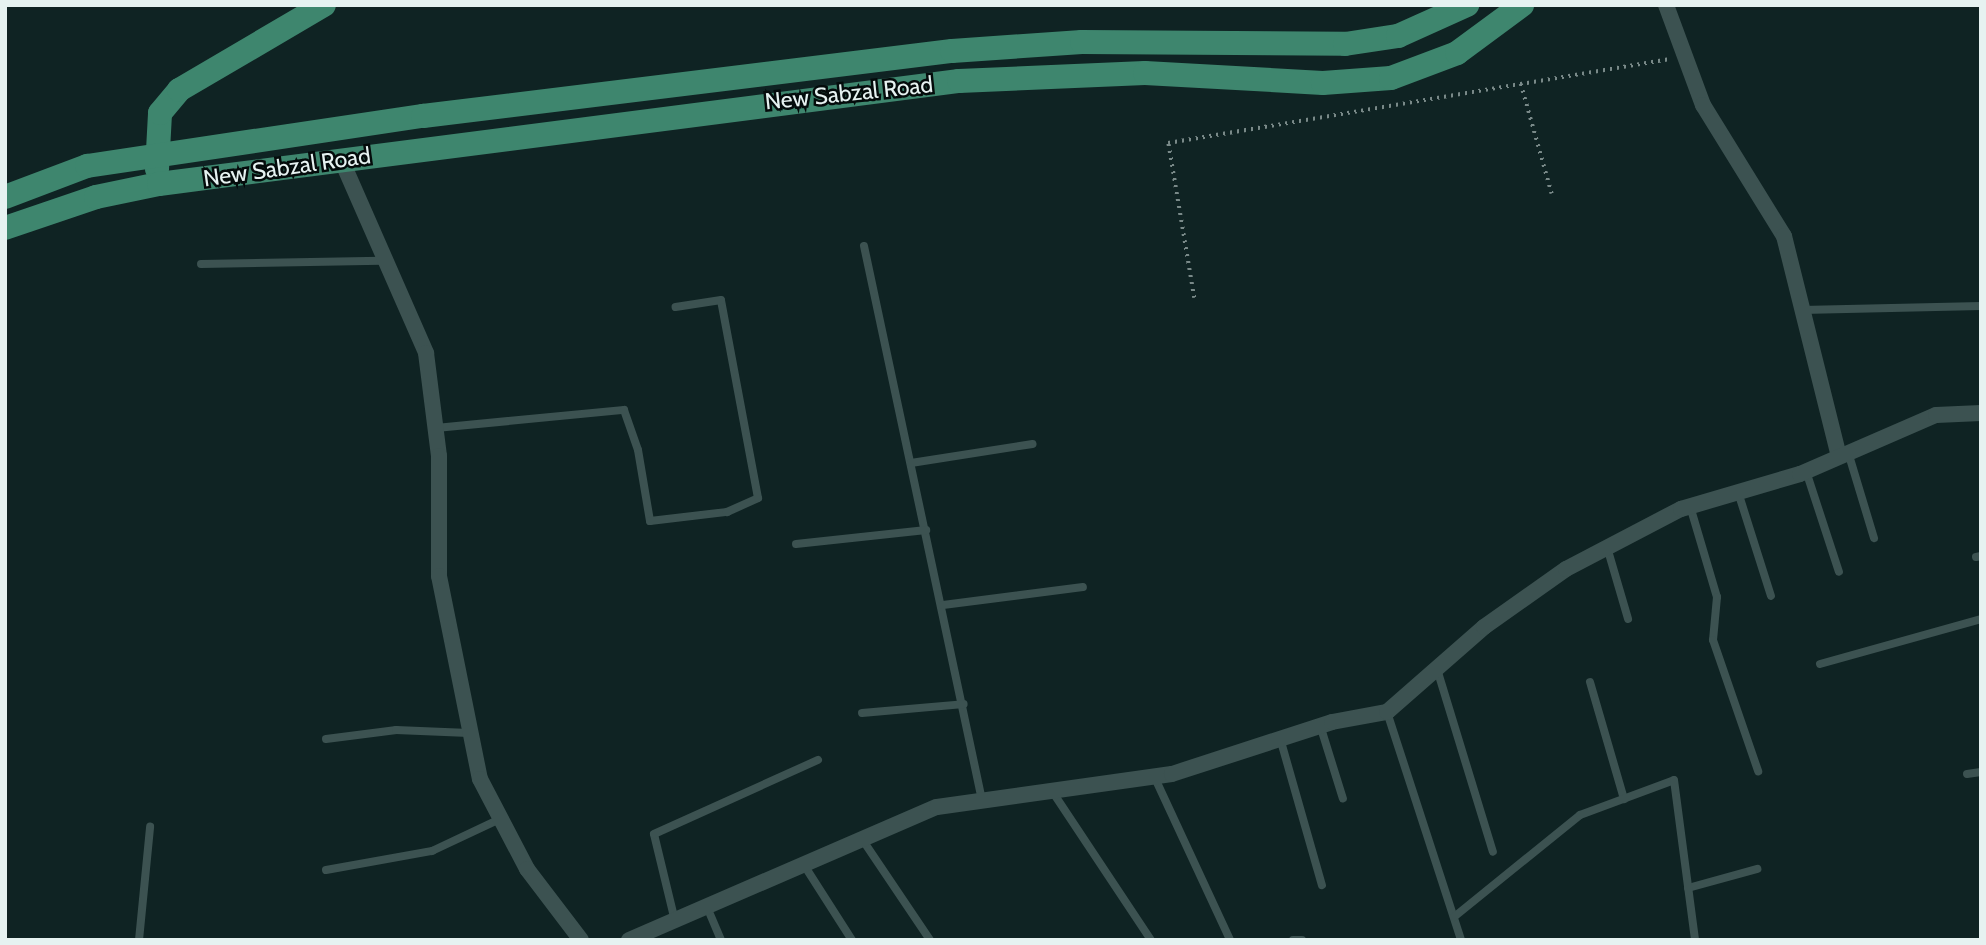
<!DOCTYPE html>
<style>
body{margin:0}
#map{position:relative;width:1986px;height:945px;overflow:hidden;background:#0f2323;font-family:Cabin,sans-serif}
div>[style]{position:absolute}
.path>*{height:3.5px;margin-top:-1.75px;transform-origin:0;background:repeating-linear-gradient(90deg,#798988 0 2px,transparent 0 7px)}
.lane>*{height:8px;margin:-4px;padding:0 4px;transform-origin:4px;border-radius:4px;background:#3c5251}
.street>*{height:16px;margin:-8px;padding:0 8px;transform-origin:8px;border-radius:8px;background:#3c5251}
.primary>*{height:24px;margin:-12px;padding:0 12px;transform-origin:12px;border-radius:12px;background:#3e866e}
span{translate:-50% -50%;white-space:nowrap;text-align:center;line-height:1.15;-webkit-text-stroke:5px #040b0b;paint-order:stroke}
.street-label{font-size:23px;color:#e6f2f1}
.frame{position:absolute;inset:0;border:7px solid #e6f2f1;pointer-events:none}
</style>
<div id="map">
<div class="path">
<div style="left:1521px;top:84px;width:114px;rotate:74.3deg"></div>
<div style="left:1194px;top:298px;width:157px;rotate:-99.5deg"></div>
<div style="left:1168px;top:143px;width:509px;rotate:-9.5deg"></div>
</div>
<div class="lane">
<div style="left:864px;top:246px;width:566px;rotate:77.98deg"></div>
<div style="left:201px;top:264px;width:180px;rotate:-1deg"></div>
<div style="left:1802px;top:310px;width:179px;rotate:-1.3deg"></div>
<div style="left:436px;top:428px;width:189px;rotate:-5.5deg"></div>
<div style="left:624px;top:410px;width:42px;rotate:70.7deg"></div>
<div style="left:638px;top:450px;width:72px;rotate:80.4deg"></div>
<div style="left:650px;top:521px;width:78px;rotate:-6.7deg"></div>
<div style="left:727px;top:512px;width:34px;rotate:-24deg"></div>
<div style="left:758px;top:498px;width:201px;rotate:-100.6deg"></div>
<div style="left:721px;top:300px;width:46px;rotate:171.2deg"></div>
<div style="left:1848px;top:452px;width:90px;rotate:73.2deg"></div>
<div style="left:911px;top:463px;width:123px;rotate:-8.9deg"></div>
<div style="left:1806px;top:471px;width:106px;rotate:71.9deg"></div>
<div style="left:1738px;top:492px;width:109px;rotate:72.4deg"></div>
<div style="left:1690px;top:506px;width:95px;rotate:73.5deg"></div>
<div style="left:1717px;top:597px;width:43px;rotate:95.3deg"></div>
<div style="left:1713px;top:640px;width:139px;rotate:71deg"></div>
<div style="left:796px;top:544px;width:131px;rotate:-6.1deg"></div>
<div style="left:1607px;top:547px;width:75px;rotate:73.7deg"></div>
<div style="left:1976px;top:557px;width:5px;rotate:-11deg"></div>
<div style="left:943px;top:605px;width:141px;rotate:-7.3deg"></div>
<div style="left:1820px;top:664px;width:167px;rotate:-15.6deg"></div>
<div style="left:1437px;top:669px;width:191px;rotate:73deg"></div>
<div style="left:1590px;top:682px;width:122px;rotate:73.8deg"></div>
<div style="left:1387px;top:712px;width:240px;rotate:72deg"></div>
<div style="left:862px;top:713px;width:102px;rotate:-5deg"></div>
<div style="left:1320px;top:725px;width:77px;rotate:72.7deg"></div>
<div style="left:1280px;top:738px;width:153px;rotate:74.1deg"></div>
<div style="left:326px;top:739px;width:71px;rotate:-7.3deg"></div>
<div style="left:396px;top:730px;width:73px;rotate:2.4deg"></div>
<div style="left:1967px;top:774px;width:14px;rotate:-8deg"></div>
<div style="left:1154px;top:776px;width:181px;rotate:65.1deg"></div>
<div style="left:1052px;top:791px;width:179px;rotate:56.4deg"></div>
<div style="left:862px;top:839px;width:122px;rotate:56deg"></div>
<div style="left:804px;top:865px;width:89px;rotate:57.4deg"></div>
<div style="left:326px;top:870px;width:108px;rotate:-10.2deg"></div>
<div style="left:432px;top:851px;width:73px;rotate:-25.2deg"></div>
<div style="left:1688px;top:888px;width:72px;rotate:-15.4deg"></div>
<div style="left:707px;top:907px;width:36px;rotate:67deg"></div>
<div style="left:1454px;top:917px;width:162px;rotate:-39deg"></div>
<div style="left:1580px;top:815px;width:100px;rotate:-20.4deg"></div>
<div style="left:1674px;top:780px;width:161px;rotate:82.5deg"></div>
<div style="left:675px;top:921px;width:89px;rotate:-103.6deg"></div>
<div style="left:654px;top:834px;width:180px;rotate:-24.3deg"></div>
<div style="left:139px;top:940px;width:114px;rotate:-84.4deg"></div>
<div style="left:1293px;top:940px;width:9px"></div>
</div>
<div class="street">
<div style="left:1666px;top:5px;width:107px;rotate:69.7deg"></div>
<div style="left:1703px;top:105px;width:154px;rotate:58.3deg"></div>
<div style="left:1784px;top:236px;width:227px;rotate:76deg"></div>
<div style="left:341px;top:159px;width:212px;rotate:66.3deg"></div>
<div style="left:426px;top:353px;width:104px;rotate:82.8deg"></div>
<div style="left:439px;top:456px;width:120px;rotate:90deg"></div>
<div style="left:439px;top:576px;width:207px;rotate:78.6deg"></div>
<div style="left:480px;top:779px;width:102px;rotate:62.4deg"></div>
<div style="left:527px;top:869px;width:89px;rotate:52.7deg"></div>
<div style="left:629px;top:940px;width:335px;rotate:-23.4deg"></div>
<div style="left:937px;top:807px;width:237px;rotate:-8deg"></div>
<div style="left:1172px;top:774px;width:168px;rotate:-18deg"></div>
<div style="left:1332px;top:722px;width:56px;rotate:-10.3deg"></div>
<div style="left:1387px;top:712px;width:129px;rotate:-41.2deg"></div>
<div style="left:1484px;top:627px;width:100px;rotate:-35.3deg"></div>
<div style="left:1566px;top:569px;width:130px;rotate:-27.6deg"></div>
<div style="left:1681px;top:509px;width:124px;rotate:-16.4deg"></div>
<div style="left:1800px;top:474px;width:148px;rotate:-23.5deg"></div>
<div style="left:1936px;top:415px;width:45px;rotate:-2.5deg"></div>
</div>
<div class="primary">
<div style="left:157px;top:169px;width:56px;rotate:-86.9deg"></div>
<div style="left:160px;top:113px;width:30px;rotate:-50deg"></div>
<div style="left:179px;top:90px;width:168px;rotate:-30.4deg"></div>
<div style="left:5px;top:197px;width:88px;rotate:-20.7deg"></div>
<div style="left:87px;top:166px;width:340px;rotate:-8.5deg"></div>
<div style="left:423px;top:116px;width:533px;rotate:-7.01deg"></div>
<div style="left:952px;top:51px;width:130px;rotate:-4deg"></div>
<div style="left:1082px;top:42px;width:263px;rotate:0.4deg"></div>
<div style="left:1345px;top:44px;width:54px;rotate:-8.6deg"></div>
<div style="left:1398px;top:36px;width:76px;rotate:-24.2deg"></div>
<div style="left:5px;top:228px;width:96px;rotate:-18.8deg"></div>
<div style="left:96px;top:197px;width:64px;rotate:-11.7deg"></div>
<div style="left:159px;top:184px;width:807px;rotate:-7.34deg"></div>
<div style="left:959px;top:81px;width:186px;rotate:-2.5deg"></div>
<div style="left:1145px;top:73px;width:178px;rotate:3.2deg"></div>
<div style="left:1323px;top:83px;width:68px;rotate:-4.2deg"></div>
<div style="left:1391px;top:78px;width:71px;rotate:-20.7deg"></div>
<div style="left:1457px;top:53px;width:81px;rotate:-36.4deg"></div>
</div>
<div class="street-label">
<span style="left:849px;top:93px;rotate:-6deg">New Sabzal Road</span>
<span style="left:287px;top:167px;rotate:-8deg">New Sabzal Road</span>
</div>
<div class="frame"></div>
</div>
